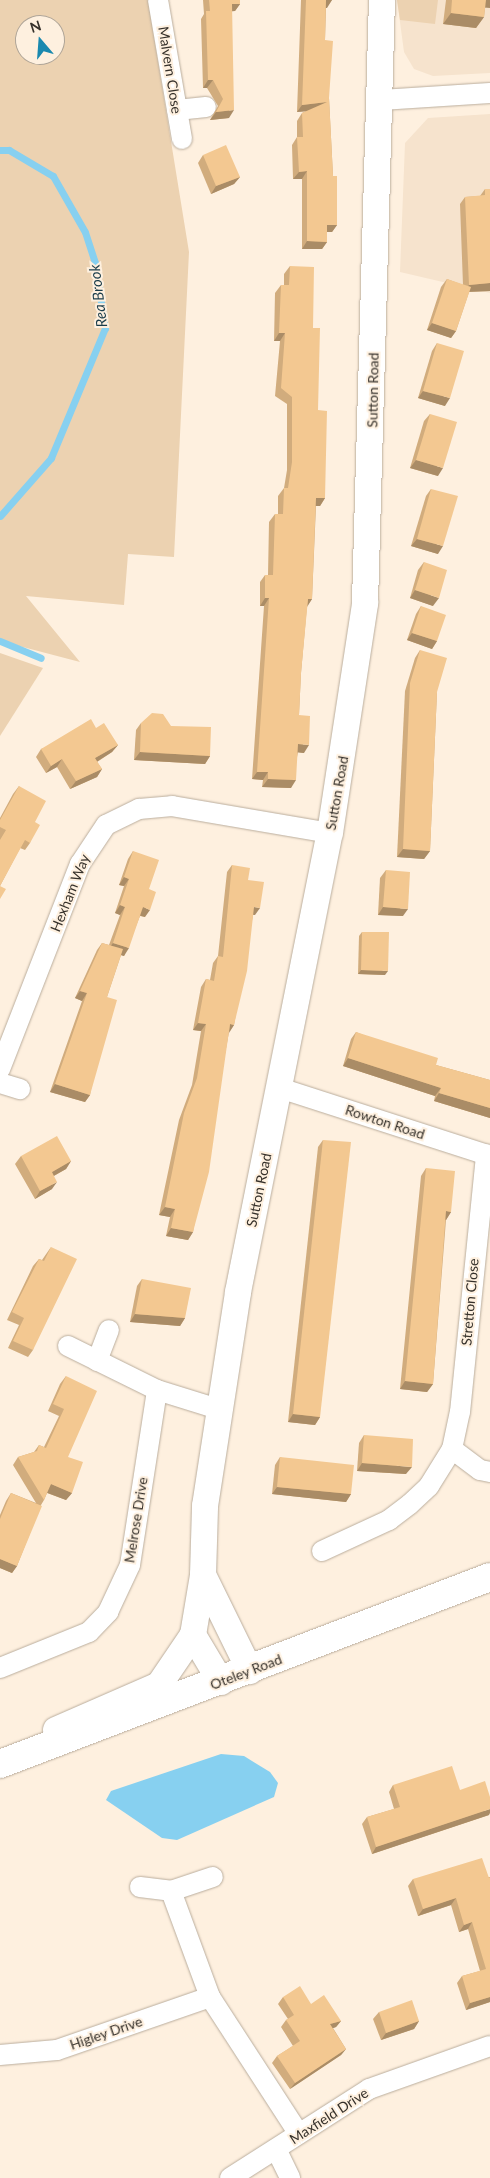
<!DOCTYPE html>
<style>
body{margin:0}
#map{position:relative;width:490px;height:2178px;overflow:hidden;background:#fef0df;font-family:Lato,sans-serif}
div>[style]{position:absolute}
.built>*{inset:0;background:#f6e3cd}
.green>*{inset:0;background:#ecd2b1}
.water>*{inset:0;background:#87d0f0}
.stream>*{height:7px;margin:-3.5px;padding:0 3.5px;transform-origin:3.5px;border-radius:3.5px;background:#87d0f0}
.roads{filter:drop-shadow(0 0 1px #baad9d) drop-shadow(0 0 1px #baad9d)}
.minor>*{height:20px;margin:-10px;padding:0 10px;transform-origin:10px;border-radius:10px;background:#fff}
.tertiary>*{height:26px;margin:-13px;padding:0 13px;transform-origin:13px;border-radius:13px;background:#fff}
.secondary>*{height:28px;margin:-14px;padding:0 14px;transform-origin:14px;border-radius:14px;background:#fff}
.wall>*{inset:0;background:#d1ac7d}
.shaded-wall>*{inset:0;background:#aa8c66}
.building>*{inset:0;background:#f3c891}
span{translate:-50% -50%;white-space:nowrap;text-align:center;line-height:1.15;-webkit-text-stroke:4px #fef0df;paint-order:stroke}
.street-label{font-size:14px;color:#36312b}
.water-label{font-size:15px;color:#1b3d4b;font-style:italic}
.north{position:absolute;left:15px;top:15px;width:50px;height:50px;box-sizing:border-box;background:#fef0df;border:1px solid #aea497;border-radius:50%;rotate:342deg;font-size:14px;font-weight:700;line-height:20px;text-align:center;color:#36312b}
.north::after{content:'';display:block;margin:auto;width:18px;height:22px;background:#1a89af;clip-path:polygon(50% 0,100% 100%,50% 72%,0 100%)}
</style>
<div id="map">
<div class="built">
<div style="clip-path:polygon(397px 0,490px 0,490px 73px,433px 76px,414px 69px,404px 52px)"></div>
<div style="clip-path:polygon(490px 114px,490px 293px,400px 272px,405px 143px,428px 118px)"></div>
</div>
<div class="green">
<div style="clip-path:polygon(evenodd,0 0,148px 0,189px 252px,174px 557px,128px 554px,124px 605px,26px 596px,80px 662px,0 641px,0 0,25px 25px,55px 25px,55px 55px,25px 55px,25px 25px)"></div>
<div style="clip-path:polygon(397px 0,438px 0,435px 24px,400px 20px)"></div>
<div style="clip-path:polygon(0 653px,43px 668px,0 736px)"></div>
</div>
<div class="water">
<div style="clip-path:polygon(221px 1754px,244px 1756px,270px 1772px,278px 1783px,274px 1797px,177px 1840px,162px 1838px,106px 1800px,111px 1791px)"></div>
</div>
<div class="stream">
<div style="left:0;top:150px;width:9px"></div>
<div style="left:9px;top:150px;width:51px;rotate:30.6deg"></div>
<div style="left:53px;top:176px;width:64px;rotate:60.3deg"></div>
<div style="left:85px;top:232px;width:33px;rotate:72deg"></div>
<div style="left:95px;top:263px;width:66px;rotate:81.3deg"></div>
<div style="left:105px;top:328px;width:141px;rotate:112.6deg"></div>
<div style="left:51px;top:458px;width:77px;rotate:131.3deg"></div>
<div style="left:0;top:641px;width:44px;rotate:22.5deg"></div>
</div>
<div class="roads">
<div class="minor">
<div style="left:158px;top:0;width:141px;rotate:80.2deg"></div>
<div style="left:381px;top:100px;width:109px;rotate:-3.7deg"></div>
<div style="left:177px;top:110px;width:29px;rotate:-6deg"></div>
<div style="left:0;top:1069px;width:220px;rotate:-68.7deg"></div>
<div style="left:80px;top:864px;width:47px;rotate:-56.3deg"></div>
<div style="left:106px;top:825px;width:37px;rotate:-26deg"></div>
<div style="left:139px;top:809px;width:33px;rotate:-5deg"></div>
<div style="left:172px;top:806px;width:160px;rotate:9.7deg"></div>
<div style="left:0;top:1083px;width:21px;rotate:17deg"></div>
<div style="left:280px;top:1088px;width:221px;rotate:17.9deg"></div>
<div style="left:68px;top:1346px;width:99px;rotate:26.3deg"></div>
<div style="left:157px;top:1390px;width:64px;rotate:17.3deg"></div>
<div style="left:97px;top:1361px;width:33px;rotate:-69deg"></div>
<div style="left:452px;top:1449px;width:35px;rotate:37deg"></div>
<div style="left:480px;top:1470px;width:10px;rotate:11deg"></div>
<div style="left:322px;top:1551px;width:74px;rotate:-24.8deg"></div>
<div style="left:389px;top:1520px;width:26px;rotate:-37deg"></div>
<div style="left:410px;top:1504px;width:26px;rotate:-43deg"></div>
<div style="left:429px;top:1486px;width:44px;rotate:-58.1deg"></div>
<div style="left:452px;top:1449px;width:38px;rotate:-78deg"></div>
<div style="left:460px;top:1412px;width:259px;rotate:-84.2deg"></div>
<div style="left:0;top:1668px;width:96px;rotate:-22deg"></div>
<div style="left:89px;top:1632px;width:28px;rotate:-46deg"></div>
<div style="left:108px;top:1612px;width:52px;rotate:-64.9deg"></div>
<div style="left:130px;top:1565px;width:177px;rotate:-81.2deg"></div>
<div style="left:140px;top:1887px;width:31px;rotate:7deg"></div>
<div style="left:171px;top:1891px;width:44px;rotate:-18.4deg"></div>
<div style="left:171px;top:1891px;width:113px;rotate:69.8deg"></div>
<div style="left:210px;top:1997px;width:163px;rotate:57deg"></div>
<div style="left:0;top:2055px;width:57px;rotate:-5deg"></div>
<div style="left:57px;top:2050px;width:162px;rotate:-19.1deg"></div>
<div style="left:277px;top:2151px;width:30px;rotate:64deg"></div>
<div style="left:230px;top:2178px;width:165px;rotate:-32.6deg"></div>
<div style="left:369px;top:2089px;width:128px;rotate:-19.6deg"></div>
</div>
<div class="tertiary">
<div style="left:203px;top:1575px;width:107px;rotate:63.9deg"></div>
<div style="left:221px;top:1682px;width:55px;rotate:-120.8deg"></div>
<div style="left:193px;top:1635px;width:61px;rotate:-80.5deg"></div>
<div style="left:203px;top:1575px;width:69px;rotate:-88.3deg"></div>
<div style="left:205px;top:1506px;width:217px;rotate:-81.2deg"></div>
<div style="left:238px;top:1292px;width:468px;rotate:-78.7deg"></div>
<div style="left:330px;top:833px;width:233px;rotate:-81.3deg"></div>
<div style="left:365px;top:603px;width:603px;rotate:-88.39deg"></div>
<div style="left:56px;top:1730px;width:112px;rotate:-23.6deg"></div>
<div style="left:159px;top:1685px;width:60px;rotate:-55.8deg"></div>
</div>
<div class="secondary">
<div style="left:0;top:1764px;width:524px;rotate:-20.89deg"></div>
</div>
</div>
<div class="wall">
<div style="clip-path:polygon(203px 0,240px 0,240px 4px,235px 11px,232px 11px,229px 118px,210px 120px,218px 106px,207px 88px,203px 88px,201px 19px,204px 14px)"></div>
<div style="clip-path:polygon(301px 0,332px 0,326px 8px,325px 40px,329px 98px,333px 176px,337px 225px,332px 232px,327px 232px,327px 242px,322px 249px,302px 249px,302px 179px,293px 179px,292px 145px,297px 137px,297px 121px,302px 113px,306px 111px,297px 112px)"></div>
<div style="clip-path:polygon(446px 0,490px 0,485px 8px,484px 17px,476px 28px,443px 24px)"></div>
<div style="clip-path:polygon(203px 155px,240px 177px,234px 184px,211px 194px,198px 163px)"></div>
<div style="clip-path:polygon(485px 189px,490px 189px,490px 291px,469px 292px,456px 331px,451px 338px,427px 330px,441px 287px,447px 279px,463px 285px,460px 204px,465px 197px,480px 196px)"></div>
<div style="clip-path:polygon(290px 266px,313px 328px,318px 410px,325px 498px,320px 506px,316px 506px,312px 599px,307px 606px,301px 673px,299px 715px,304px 753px,298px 752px,291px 788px,262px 787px,263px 780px,252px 779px,264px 606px,260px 606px,260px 582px,265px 575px,268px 575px,269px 522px,275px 514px,278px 514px,278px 496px,284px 488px,287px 470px,287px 404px,275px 396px,280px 341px,274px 341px,275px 293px,281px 285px,284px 285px,284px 274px)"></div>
<div style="clip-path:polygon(437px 343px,445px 406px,418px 398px,432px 351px)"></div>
<div style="clip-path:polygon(430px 414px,438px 476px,410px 468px,424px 421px)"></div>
<div style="clip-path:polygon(431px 489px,438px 554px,411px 546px,426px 496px)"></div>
<div style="clip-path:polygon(424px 562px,433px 606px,410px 598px,418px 570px)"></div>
<div style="clip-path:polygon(421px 606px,437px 641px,432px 649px,407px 640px,416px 614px)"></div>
<div style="clip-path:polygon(420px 650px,437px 692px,430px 851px,424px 859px,397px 857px,405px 691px,415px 658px)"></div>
<div style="clip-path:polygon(141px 723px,171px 726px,210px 756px,205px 764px,134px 760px,136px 730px)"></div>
<div style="clip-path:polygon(96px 728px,118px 745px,112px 752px,97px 762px,102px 769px,97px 777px,70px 789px,57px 767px,46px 773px,36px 757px,41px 749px)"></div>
<div style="clip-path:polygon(19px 786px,35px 822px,30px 843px,25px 850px,20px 848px,0 886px,0 899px,0 818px,13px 794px)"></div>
<div style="clip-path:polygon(133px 851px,149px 889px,145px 917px,140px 916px,124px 956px,121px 955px,107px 997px,90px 1095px,85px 1102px,50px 1092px,82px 1001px,75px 998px,97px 950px,102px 943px,109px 945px,120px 915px,115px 913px,124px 886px,119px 885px,128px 859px)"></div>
<div style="clip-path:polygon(232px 865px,248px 880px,255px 915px,253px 915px,234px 1025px,229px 1032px,193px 1232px,188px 1240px,166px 1236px,170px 1217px,159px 1215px,179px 1120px,192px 1085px,201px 1031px,193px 1030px,201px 987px,206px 979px,210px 980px,213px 963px,218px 956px,227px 872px)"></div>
<div style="clip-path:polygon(386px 870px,403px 916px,378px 915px,380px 878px)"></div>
<div style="clip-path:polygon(362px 932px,385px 975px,358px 974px,359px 936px)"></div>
<div style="clip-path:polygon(356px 1032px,436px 1065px,490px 1080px,490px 1118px,434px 1101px,435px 1096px,343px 1066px,351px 1039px)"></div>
<div style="clip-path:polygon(323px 1140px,320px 1417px,315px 1425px,288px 1422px,318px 1147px)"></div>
<div style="clip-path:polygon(21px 1156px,71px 1161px,66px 1169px,54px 1176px,52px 1189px,35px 1199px,15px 1164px)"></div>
<div style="clip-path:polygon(426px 1168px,451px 1212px,446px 1220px,433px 1384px,427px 1392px,400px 1389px,421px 1176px)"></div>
<div style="clip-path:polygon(51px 1247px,33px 1350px,28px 1357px,8px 1348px,19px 1325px,7px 1320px,33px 1266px,39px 1259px,42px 1260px)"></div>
<div style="clip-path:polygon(142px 1279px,185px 1318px,180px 1326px,130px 1322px,137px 1286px)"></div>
<div style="clip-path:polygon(66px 1376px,68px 1457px,72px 1493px,66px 1500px,47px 1493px,44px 1500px,41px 1505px,17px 1566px,12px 1573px,0 1568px,0 1515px,6px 1501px,11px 1493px,36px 1503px,13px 1465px,18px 1457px,34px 1452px,39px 1445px,44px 1447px,59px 1416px,48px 1411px,60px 1384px)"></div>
<div style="clip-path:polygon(364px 1435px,406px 1474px,357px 1471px,359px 1443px)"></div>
<div style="clip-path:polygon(280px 1457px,351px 1494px,346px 1502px,272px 1494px,275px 1465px)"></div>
<div style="clip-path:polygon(393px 1785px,460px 1790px,489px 1815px,372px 1854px,362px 1824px,367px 1817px,394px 1809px,389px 1792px)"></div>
<div style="clip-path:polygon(490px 1877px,490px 2002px,466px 2010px,457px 1983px,462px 1976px,480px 1971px,468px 1929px,459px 1932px,451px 1905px,418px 1916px,408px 1886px,413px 1879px)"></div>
<div style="clip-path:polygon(283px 1997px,311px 2004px,341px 2021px,336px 2027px,333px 2028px,346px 2049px,341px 2055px,290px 2089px,272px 2063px,277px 2056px,293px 2046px,281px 2027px,286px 2020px,288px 2019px,278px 2004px)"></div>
<div style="clip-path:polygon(379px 2012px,419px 2021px,414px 2029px,381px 2040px,373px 2019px)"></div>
</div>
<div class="shaded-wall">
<div style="clip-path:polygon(326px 0,332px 0,327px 8px,321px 8px)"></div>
<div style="clip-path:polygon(483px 0,490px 0,490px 8px,478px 7px)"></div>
<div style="clip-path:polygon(232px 4px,240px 4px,235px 11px,226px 12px)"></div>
<div style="clip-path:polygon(451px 13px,484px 17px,476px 28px,443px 24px)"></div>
<div style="clip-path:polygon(208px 80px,213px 80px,207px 88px,203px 88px)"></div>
<div style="clip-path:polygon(327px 102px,322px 110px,297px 112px,302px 105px)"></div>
<div style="clip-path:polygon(234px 110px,229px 118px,210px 120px,216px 112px)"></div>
<div style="clip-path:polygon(307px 171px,302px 179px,293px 179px,299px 172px)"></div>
<div style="clip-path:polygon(240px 177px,234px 184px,211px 194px,216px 186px)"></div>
<div style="clip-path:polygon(327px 225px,337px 225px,332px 232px,322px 232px)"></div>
<div style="clip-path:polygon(307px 241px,327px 242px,322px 249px,302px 249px)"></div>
<div style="clip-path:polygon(490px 283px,490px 291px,464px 292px,469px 285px)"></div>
<div style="clip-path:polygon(432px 323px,456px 331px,451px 338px,427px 330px)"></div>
<div style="clip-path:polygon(279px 333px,285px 333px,280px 341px,274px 341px)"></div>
<div style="clip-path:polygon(423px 391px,450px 398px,445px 406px,418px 398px)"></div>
<div style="clip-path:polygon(416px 460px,443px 468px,438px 476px,410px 468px)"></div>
<div style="clip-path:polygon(316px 498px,325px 498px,320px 506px,311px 506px)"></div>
<div style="clip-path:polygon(417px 539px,443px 546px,438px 554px,411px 546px)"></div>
<div style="clip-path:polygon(415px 590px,439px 598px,433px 606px,410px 598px)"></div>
<div style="clip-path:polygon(265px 598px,269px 598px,264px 606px,260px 606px)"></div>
<div style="clip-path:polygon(308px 599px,312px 599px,307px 607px)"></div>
<div style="clip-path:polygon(412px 633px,437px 641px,432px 649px,407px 640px)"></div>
<div style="clip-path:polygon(298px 744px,309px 745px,304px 753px,293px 752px)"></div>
<div style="clip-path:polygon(118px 745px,112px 752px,90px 766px,95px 758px)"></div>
<div style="clip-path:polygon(140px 752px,210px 756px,205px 764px,134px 760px)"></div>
<div style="clip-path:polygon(62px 759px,57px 767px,46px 773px,51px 766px)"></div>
<div style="clip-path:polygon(102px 769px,97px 777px,70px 789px,76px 781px)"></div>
<div style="clip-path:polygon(257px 772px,268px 772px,263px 780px,252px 779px)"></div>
<div style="clip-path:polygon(268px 779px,296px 780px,291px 788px,262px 787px)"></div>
<div style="clip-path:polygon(403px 849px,430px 851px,424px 859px,397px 857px)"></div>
<div style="clip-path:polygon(124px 877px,129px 879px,124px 886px,119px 885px)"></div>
<div style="clip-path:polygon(120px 905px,125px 907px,120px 915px,115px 913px)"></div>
<div style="clip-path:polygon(143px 907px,150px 910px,145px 917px,138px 915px)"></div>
<div style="clip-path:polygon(254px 907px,260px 908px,255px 915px,249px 914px)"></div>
<div style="clip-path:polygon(383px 907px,408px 909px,403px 916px,378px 915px)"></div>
<div style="clip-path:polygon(113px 943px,129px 948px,124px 956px,107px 951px)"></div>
<div style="clip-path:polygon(361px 970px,388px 971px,385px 975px,358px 974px)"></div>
<div style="clip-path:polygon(80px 991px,87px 993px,82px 1001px,75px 998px)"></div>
<div style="clip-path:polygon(198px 1023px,206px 1024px,201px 1031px,193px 1030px)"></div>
<div style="clip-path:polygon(230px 1024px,234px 1025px,229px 1033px)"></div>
<div style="clip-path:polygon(348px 1058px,441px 1088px,435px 1096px,343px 1066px)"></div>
<div style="clip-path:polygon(55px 1084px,90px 1095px,85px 1102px,50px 1092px)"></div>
<div style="clip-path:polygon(439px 1093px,490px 1108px,490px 1118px,434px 1101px)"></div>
<div style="clip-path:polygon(71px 1161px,66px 1169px,46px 1180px,52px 1172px)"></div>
<div style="clip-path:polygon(57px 1182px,52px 1189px,35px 1199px,40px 1191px)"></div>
<div style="clip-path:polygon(165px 1207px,175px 1209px,170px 1217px,159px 1215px)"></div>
<div style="clip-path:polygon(446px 1211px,451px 1212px,446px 1220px,441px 1219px)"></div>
<div style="clip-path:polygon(171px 1228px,193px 1232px,188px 1240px,166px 1236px)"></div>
<div style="clip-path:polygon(135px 1314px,185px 1318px,180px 1326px,130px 1322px)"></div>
<div style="clip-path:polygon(405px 1381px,433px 1384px,427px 1392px,400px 1389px)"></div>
<div style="clip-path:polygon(293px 1414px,320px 1417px,315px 1425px,288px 1422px)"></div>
<div style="clip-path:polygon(362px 1463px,412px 1467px,406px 1474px,357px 1471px)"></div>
<div style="clip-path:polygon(51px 1484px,72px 1493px,66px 1500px,45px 1492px)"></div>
<div style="clip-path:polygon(277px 1487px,351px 1494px,346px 1502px,272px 1494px)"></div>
<div style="clip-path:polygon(0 1559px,17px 1566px,12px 1573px,0 1568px)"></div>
<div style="clip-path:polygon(490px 1809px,490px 1813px,489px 1815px,372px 1854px,376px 1847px)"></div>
<div style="clip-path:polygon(456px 1898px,451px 1905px,418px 1916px,423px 1909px)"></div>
<div style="clip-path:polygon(472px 1922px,468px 1929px,459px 1932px,464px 1925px)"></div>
<div style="clip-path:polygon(490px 1997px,490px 2002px,466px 2010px,470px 2003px)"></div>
<div style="clip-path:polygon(341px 2021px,336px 2027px,325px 2031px,330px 2024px)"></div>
<div style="clip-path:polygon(419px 2021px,414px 2029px,381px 2040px,386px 2033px)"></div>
<div style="clip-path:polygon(346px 2049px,341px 2055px,290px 2089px,295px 2083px)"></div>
</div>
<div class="building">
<div style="clip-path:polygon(209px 0,240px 0,240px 4px,232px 4px,234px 110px,216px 112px,223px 99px,213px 80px,208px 80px,206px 11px,210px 11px)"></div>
<div style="clip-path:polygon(306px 0,332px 0,326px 0,325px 40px,333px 41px,329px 98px,333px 176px,337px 176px,337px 225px,327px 225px,327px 242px,307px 241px,307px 171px,299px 172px,297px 137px,303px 137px,302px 113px,327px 102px,302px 105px)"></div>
<div style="clip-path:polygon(452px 0,486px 0,484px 17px,451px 13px)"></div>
<div style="clip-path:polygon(226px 145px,240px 177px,216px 186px,203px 155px)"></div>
<div style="clip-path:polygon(485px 189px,490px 189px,490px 283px,469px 285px,465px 197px,485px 195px)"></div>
<div style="clip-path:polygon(290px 266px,314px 267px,313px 328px,320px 328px,318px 410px,327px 411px,325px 498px,316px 498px,312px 599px,308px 599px,301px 673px,299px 715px,310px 716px,309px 745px,298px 744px,296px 780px,268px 779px,268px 772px,257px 772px,269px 598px,265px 598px,265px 575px,273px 575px,275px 514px,283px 514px,284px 488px,288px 488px,292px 462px,292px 397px,281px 388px,285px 333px,279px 333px,281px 285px,289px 285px)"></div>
<div style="clip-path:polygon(447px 279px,471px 287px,456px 331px,432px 323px)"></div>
<div style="clip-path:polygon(437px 343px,464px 351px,450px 398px,423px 391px)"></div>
<div style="clip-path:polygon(430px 414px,457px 422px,443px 468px,416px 460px)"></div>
<div style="clip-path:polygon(431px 489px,458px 496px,443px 546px,417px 539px)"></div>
<div style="clip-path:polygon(424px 562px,447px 570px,439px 598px,415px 590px)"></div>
<div style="clip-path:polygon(421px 606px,446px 615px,437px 641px,412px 633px)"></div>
<div style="clip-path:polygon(420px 650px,447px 658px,437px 692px,430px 851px,403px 849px,410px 683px)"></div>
<div style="clip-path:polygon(152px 713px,163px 714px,171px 726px,211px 727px,210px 756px,140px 752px,141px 723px)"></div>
<div style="clip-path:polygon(91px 719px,96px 728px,104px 723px,118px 745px,95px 758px,102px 769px,76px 781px,62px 759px,51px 766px,41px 749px)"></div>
<div style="clip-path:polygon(19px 786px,46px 801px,35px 822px,40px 825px,30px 843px,25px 840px,0 886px,6px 889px,0 899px,0 840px,6px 830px,0 827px,0 820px)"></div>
<div style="clip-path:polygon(133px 851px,159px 860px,149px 889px,156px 892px,150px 910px,143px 907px,129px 948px,113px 943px,125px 907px,120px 905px,129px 879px,124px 877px)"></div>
<div style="clip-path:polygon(232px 865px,250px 868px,248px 880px,264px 882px,260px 908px,254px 907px,247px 971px,234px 1025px,230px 1024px,209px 1172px,193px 1232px,171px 1228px,175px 1209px,165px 1207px,184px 1113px,197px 1078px,206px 1024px,198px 1023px,206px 979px,214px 981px,218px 956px,223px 957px)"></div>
<div style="clip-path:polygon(386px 870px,410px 872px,408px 909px,383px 907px)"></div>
<div style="clip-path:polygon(362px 932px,389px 932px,388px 971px,361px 970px)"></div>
<div style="clip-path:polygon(102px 943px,123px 949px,107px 997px,117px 1000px,90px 1095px,55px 1084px,87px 993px,80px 991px)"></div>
<div style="clip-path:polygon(356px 1032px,438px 1058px,436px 1065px,490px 1080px,490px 1108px,439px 1093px,441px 1088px,348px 1058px)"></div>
<div style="clip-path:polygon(57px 1136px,71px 1161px,52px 1172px,57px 1182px,40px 1191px,21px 1156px)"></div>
<div style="clip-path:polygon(323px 1140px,351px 1142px,320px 1417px,293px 1414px)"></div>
<div style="clip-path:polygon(426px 1168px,455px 1171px,451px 1212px,446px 1211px,433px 1384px,405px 1381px)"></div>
<div style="clip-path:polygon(51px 1247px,77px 1259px,33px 1350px,13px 1341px,24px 1318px,12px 1312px,39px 1259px,44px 1261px)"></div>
<div style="clip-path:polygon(142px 1279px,191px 1288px,185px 1318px,135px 1314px)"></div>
<div style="clip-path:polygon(66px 1376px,97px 1391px,68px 1457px,83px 1462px,72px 1493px,51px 1484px,44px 1500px,18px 1457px,37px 1451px,39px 1445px,46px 1448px,64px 1409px,53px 1404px)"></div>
<div style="clip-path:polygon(364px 1435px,413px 1439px,412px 1467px,362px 1463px)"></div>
<div style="clip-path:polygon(280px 1457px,354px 1465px,351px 1494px,277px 1487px)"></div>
<div style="clip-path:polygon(11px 1493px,42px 1506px,17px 1566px,0 1559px,0 1519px)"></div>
<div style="clip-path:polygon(452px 1766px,460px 1790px,485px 1781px,490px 1797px,490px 1809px,376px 1847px,367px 1817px,400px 1807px,393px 1785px)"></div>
<div style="clip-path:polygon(482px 1858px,489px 1878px,490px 1877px,490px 1997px,470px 2003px,462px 1976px,486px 1969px,472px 1922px,464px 1925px,456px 1898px,423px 1909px,413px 1879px)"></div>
<div style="clip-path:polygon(300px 1986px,311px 2004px,324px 1995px,341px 2021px,330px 2024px,346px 2049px,295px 2083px,277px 2056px,300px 2041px,286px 2020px,294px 2015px,283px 1997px)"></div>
<div style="clip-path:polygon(412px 2000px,419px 2021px,386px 2033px,379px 2012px)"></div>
</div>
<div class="street-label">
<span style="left:170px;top:70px;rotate:81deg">Malvern Close</span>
<span style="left:373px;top:390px;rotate:-89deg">Sutton Road</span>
<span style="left:337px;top:793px;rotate:-80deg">Sutton Road</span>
<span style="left:70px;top:893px;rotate:-68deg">Hexham Way</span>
<span style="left:385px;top:1122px;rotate:18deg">Rowton Road</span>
<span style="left:259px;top:1190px;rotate:-78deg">Sutton Road</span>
<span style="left:470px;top:1302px;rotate:-85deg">Stretton Close</span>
<span style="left:136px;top:1520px;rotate:-81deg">Melrose Drive</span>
<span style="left:246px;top:1672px;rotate:-21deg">Oteley Road</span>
<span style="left:106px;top:2033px;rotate:-19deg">Higley Drive</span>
<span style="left:329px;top:2116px;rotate:-33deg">Maxfield Drive</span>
</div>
<div class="water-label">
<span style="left:98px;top:296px;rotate:-97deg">Rea Brook</span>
</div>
<div class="north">N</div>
</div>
